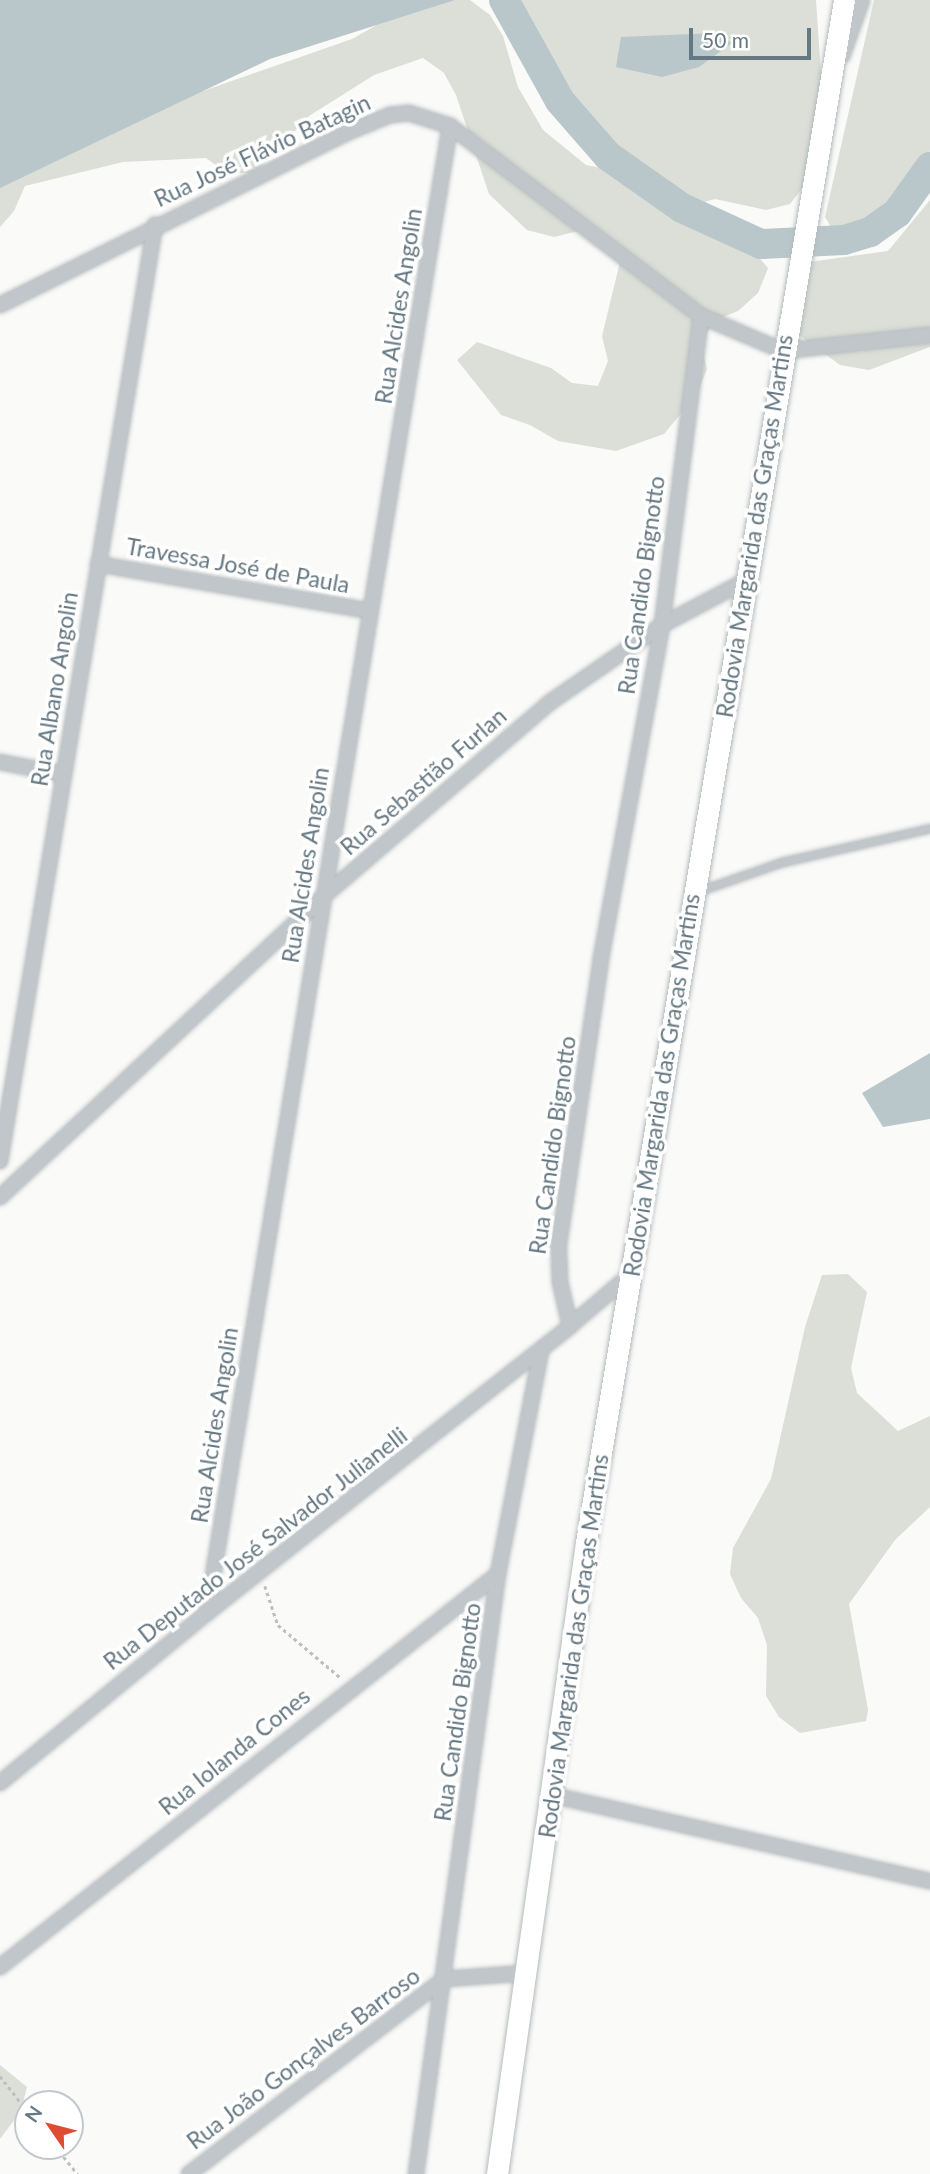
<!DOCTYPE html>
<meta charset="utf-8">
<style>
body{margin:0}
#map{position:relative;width:930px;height:2174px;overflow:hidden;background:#fafaf8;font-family:Lato,sans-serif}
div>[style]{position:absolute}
.green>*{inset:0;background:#dbdfd7}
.water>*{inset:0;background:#b9c7ca}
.river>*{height:30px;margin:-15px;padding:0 15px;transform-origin:15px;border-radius:15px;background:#b9c7ca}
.path>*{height:2.5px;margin-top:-1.25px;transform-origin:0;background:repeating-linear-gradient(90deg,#bcbfc2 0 3.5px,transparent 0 7px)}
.roads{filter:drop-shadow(0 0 2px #b5bbbe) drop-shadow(0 0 2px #b5bbbe)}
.service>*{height:7px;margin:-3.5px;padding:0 3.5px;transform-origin:3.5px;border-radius:3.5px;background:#c1c6ca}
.minor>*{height:14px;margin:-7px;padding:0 7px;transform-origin:7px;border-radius:7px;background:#c1c6ca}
.primary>*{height:21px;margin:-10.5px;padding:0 10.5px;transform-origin:10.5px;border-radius:10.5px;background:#fff}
span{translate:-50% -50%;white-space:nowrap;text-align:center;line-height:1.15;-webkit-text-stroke:7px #fff;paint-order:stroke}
.street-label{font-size:23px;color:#667882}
.north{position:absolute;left:14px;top:2090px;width:70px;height:70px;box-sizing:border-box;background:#fff;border:2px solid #c2c9cd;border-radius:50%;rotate:305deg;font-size:19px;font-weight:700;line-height:28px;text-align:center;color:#667882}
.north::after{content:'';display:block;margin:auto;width:24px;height:32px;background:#df4b33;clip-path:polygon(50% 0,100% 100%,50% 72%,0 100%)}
.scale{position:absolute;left:689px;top:28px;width:122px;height:32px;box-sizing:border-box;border:4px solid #667882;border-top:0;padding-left:9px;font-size:21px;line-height:24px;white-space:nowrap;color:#667882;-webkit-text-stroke:5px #fff;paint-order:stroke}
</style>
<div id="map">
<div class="green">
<div style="clip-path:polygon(421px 0,470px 0,490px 15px,503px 36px,518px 87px,543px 130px,586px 165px,611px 170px,658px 192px,608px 156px,560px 101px,504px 0,816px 0,823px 104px,808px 181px,790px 204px,766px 210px,715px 199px,685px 207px,751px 248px,768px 268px,758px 293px,738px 311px,713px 321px,701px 344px,707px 369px,697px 394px,664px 434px,616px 451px,558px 441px,530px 425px,501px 415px,457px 360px,477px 342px,551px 368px,572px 383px,598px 386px,608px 361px,602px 336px,620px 262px,578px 231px,554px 237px,527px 230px,489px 194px,456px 95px,444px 73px,423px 58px,374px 75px,309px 116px,255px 173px,227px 173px,206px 158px,123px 162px,25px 186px,14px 211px,0 227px,0 162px,352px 39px)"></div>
<div style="clip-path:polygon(874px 0,930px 0,930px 151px,864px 241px,838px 239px,825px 217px)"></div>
<div style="clip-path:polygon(930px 200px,930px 347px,869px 370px,840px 365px,780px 321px,809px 262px,888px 251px)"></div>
<div style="clip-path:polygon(848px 1274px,867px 1292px,851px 1368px,857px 1393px,898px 1431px,930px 1416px,930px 1507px,895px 1540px,849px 1604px,868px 1710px,866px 1721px,800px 1733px,779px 1717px,766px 1696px,767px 1645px,758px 1618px,741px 1598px,730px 1574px,733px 1548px,771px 1479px,805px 1327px,822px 1275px)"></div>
<div style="clip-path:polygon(0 2065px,27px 2087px,21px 2111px,0 2139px)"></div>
</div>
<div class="water">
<div style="clip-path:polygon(0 0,455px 0,270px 59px,0 188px)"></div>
<div style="clip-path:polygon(717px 33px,732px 43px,699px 67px,662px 77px,616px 67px,621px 37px)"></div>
<div style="clip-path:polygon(930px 1053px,930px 1119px,883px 1127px,862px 1093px)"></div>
</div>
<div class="river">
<div style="left:504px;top:0;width:115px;rotate:61deg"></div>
<div style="left:560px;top:101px;width:73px;rotate:48.9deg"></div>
<div style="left:608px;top:156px;width:90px;rotate:35.1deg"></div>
<div style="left:682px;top:208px;width:87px;rotate:24.5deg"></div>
<div style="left:761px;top:244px;width:83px;rotate:-2.8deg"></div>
<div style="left:844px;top:240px;width:27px;rotate:-17deg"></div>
<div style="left:870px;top:232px;width:33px;rotate:-35deg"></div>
<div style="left:897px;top:213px;width:57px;rotate:-54.3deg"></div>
</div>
<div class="path">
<div style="left:265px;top:1586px;width:41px;rotate:71.6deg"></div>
<div style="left:278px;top:1625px;width:82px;rotate:40.1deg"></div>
<div style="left:0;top:2076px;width:46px;rotate:52.1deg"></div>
<div style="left:55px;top:2146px;width:36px;rotate:51deg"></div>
</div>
<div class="roads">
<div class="service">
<div style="left:699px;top:891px;width:88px;rotate:-19.3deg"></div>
<div style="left:782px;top:862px;width:152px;rotate:-12.9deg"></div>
</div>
<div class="minor">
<div style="left:842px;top:56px;width:59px;rotate:-70.3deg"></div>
<div style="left:0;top:305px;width:386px;rotate:-26.4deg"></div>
<div style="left:346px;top:133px;width:48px;rotate:-22.2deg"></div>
<div style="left:390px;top:115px;width:19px;rotate:-6deg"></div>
<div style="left:409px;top:113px;width:43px;rotate:17.6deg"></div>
<div style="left:450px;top:126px;width:315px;rotate:37.1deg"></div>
<div style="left:701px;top:316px;width:89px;rotate:23.1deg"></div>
<div style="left:783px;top:351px;width:148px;rotate:-6.2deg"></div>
<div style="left:98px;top:564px;width:276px;rotate:9.8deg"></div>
<div style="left:0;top:762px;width:63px;rotate:11deg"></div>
<div style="left:0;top:1161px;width:949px;rotate:-80.6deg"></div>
<div style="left:0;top:1197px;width:441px;rotate:-42.9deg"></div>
<div style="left:323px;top:897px;width:298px;rotate:-40.6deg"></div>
<div style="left:549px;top:703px;width:137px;rotate:-34.6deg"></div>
<div style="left:662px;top:625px;width:98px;rotate:-27.9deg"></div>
<div style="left:570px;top:1326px;width:79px;rotate:-40.4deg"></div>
<div style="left:207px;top:1613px;width:1507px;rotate:-80.72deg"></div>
<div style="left:0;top:1783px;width:268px;rotate:-39.4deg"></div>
<div style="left:207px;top:1613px;width:463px;rotate:-38.3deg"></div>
<div style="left:570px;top:1326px;width:45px;rotate:-102.8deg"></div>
<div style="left:560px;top:1282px;width:38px;rotate:-92deg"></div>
<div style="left:559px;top:1244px;width:289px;rotate:-81.6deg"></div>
<div style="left:601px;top:958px;width:339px;rotate:-79.6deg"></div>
<div style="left:662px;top:625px;width:311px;rotate:-82.8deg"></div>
<div style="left:551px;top:1795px;width:389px;rotate:12.8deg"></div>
<div style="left:0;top:1967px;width:634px;rotate:-38.28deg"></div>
<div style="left:189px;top:2174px;width:321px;rotate:-37.4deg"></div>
<div style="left:444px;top:1979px;width:83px;rotate:-4.1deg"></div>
<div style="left:416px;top:2174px;width:606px;rotate:-82.22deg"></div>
<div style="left:498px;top:1574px;width:227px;rotate:-79.1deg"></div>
</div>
<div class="primary">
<div style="left:497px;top:2174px;width:638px;rotate:-81.98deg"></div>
<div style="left:586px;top:1542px;width:1563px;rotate:-80.5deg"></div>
</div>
</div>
<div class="street-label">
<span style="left:262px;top:150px;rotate:-25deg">Rua José Flávio Batagin</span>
<span style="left:398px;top:306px;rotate:-81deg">Rua Alcides Angolin</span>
<span style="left:754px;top:526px;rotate:-81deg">Rodovia Margarida das Graças Martins</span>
<span style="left:238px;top:565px;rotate:10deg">Travessa José de Paula</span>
<span style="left:641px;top:585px;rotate:-82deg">Rua Candido Bignotto</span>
<span style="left:54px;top:689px;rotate:-81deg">Rua Albano Angolin</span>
<span style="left:423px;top:781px;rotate:-41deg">Rua Sebastião Furlan</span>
<span style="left:305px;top:865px;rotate:-81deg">Rua Alcides Angolin</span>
<span style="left:661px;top:1085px;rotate:-81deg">Rodovia Margarida das Graças Martins</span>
<span style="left:552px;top:1145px;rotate:-82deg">Rua Candido Bignotto</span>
<span style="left:214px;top:1425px;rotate:-81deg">Rua Alcides Angolin</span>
<span style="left:255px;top:1548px;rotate:-38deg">Rua Deputado José Salvador Julianelli</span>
<span style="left:573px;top:1646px;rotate:-82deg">Rodovia Margarida das Graças Martins</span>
<span style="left:457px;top:1712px;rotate:-82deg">Rua Candido Bignotto</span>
<span style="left:234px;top:1751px;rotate:-39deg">Rua Iolanda Cones</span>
<span style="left:303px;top:2058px;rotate:-37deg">Rua João Gonçalves Barroso</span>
</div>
<div class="north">N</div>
<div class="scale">50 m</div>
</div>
